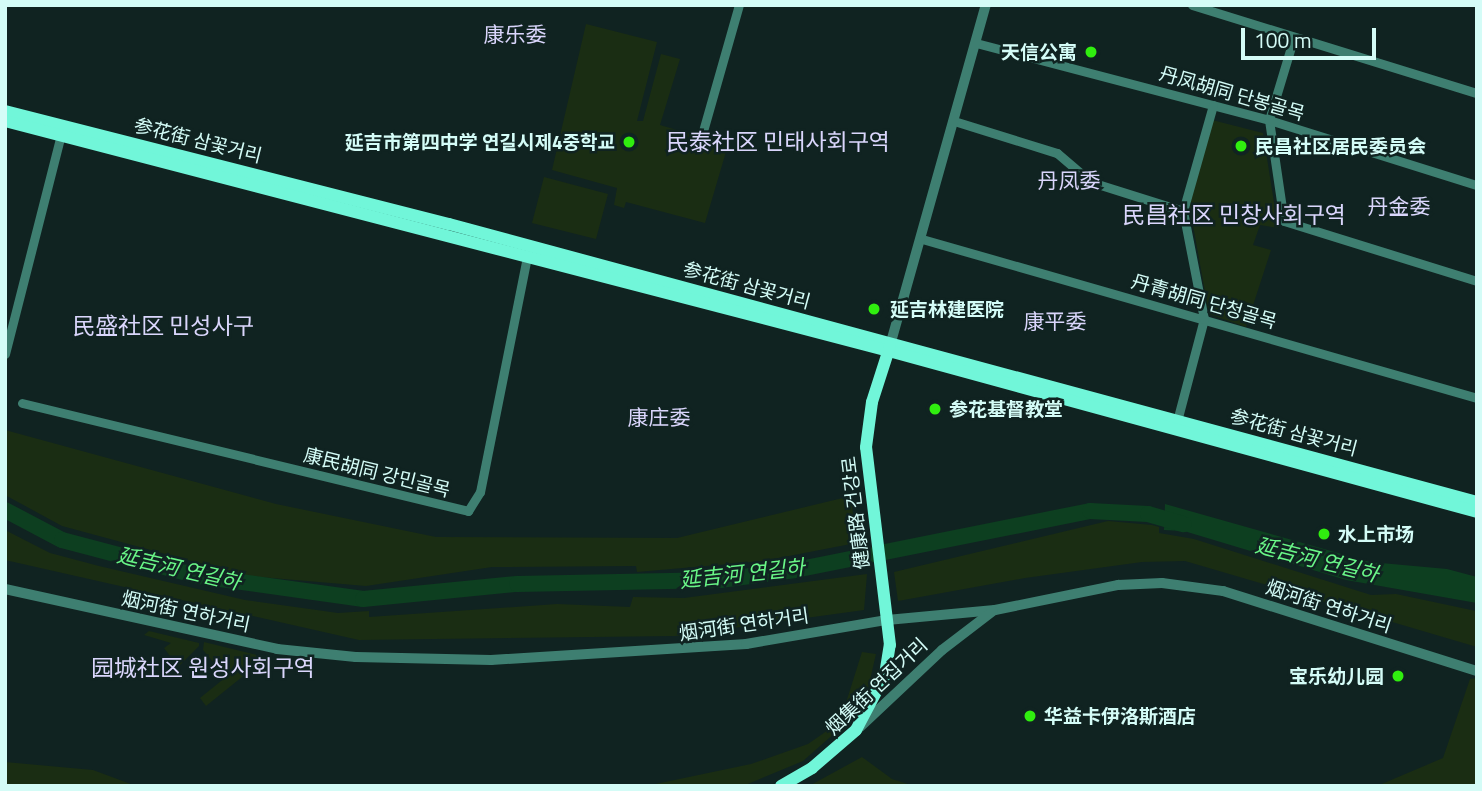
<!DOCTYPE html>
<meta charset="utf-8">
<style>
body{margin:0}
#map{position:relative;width:1482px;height:791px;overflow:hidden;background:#102321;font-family:"Titillium Web","Noto Sans SC","Noto Sans KR",sans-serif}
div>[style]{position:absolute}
.green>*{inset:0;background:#1a2d13}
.water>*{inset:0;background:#0d3f20}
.river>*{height:16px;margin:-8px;padding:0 8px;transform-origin:8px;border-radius:8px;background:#0d3f20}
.minor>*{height:9px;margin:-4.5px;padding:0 4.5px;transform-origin:4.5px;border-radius:4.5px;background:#3e7f71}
.tertiary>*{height:10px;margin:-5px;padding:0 5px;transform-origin:5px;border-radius:5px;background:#3e7f71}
.secondary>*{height:12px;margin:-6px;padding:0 6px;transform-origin:6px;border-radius:6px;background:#71f6d9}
.dots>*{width:19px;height:19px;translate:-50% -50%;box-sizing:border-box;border:4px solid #102321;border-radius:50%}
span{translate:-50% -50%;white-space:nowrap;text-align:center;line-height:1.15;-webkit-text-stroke:5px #102321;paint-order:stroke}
.poi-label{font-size:19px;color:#d4fcf7;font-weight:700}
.right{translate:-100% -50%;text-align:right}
.left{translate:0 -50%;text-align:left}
.street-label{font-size:19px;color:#d4fcf7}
.neighbourhood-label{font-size:21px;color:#dad6fc}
.water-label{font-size:21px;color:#69f687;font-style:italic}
.quarter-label{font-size:23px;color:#dad6fc}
.frame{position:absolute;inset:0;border:7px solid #d4fcf7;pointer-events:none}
.scale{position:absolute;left:1241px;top:28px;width:135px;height:32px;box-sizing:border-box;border:4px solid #d4fcf7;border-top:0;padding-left:9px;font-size:21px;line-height:24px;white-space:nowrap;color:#d4fcf7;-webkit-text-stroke:5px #102321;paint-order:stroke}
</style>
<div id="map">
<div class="green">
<div style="clip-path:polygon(586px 24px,657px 42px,637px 121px,643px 121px,661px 54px,680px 59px,660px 125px,728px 145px,705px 223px,626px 202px,624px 208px,614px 205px,617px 188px,552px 170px)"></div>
<div style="clip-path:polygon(1212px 120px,1263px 133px,1278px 228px,1260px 225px,1253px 245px,1271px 250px,1246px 327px,1209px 314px,1189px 203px)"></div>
<div style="clip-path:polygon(544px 177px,608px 194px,596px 239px,532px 223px)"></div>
<div style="clip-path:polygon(5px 430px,276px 504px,436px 537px,677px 538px,851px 496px,856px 543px,763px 561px,637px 572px,636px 566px,492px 567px,366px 586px,247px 576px,62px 526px,5px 495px)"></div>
<div style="clip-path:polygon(1108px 521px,1152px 525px,1159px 527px,1159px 533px,1194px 539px,1371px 595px,1396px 594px,1476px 611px,1477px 647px,1185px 561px,1142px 562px,1025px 578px,898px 601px,894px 572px)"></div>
<div style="clip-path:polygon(5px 530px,50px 553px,99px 566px,245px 600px,338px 613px,369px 611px,369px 617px,557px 604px,630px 607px,633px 597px,684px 598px,867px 574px,864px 610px,675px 636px,359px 640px,5px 560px)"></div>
<div style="clip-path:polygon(149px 631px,199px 643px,199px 646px,178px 667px,164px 648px,171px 643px,144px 635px)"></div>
<div style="clip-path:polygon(204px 642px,261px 656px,262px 661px,206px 706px,200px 698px,226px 677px,203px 650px)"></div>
<div style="clip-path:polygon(862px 652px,876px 654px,867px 693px,845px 724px,803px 761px,743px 786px,646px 786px,751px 764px,808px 744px,831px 728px,844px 709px)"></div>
<div style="clip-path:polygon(1477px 678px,1477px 786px,1377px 786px,1443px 758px,1470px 679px)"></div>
<div style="clip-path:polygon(862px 757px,892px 779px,914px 786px,809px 786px)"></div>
<div style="clip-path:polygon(5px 762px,93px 770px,136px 786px,5px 786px)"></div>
</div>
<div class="water">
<div style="clip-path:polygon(1165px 504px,1370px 562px,1447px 569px,1477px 577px,1477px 603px,1346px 580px,1184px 531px,1164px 530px)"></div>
</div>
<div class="river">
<div style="left:5px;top:510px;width:64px;rotate:27.8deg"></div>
<div style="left:62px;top:540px;width:141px;rotate:14.8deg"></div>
<div style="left:198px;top:576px;width:167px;rotate:7.9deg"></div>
<div style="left:363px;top:599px;width:155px;rotate:-5.6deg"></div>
<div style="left:517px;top:584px;width:203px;rotate:-1.1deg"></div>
<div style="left:720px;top:580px;width:76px;rotate:-7.6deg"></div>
<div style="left:795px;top:570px;width:301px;rotate:-11.3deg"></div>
<div style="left:1090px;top:511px;width:58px;rotate:3deg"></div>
<div style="left:1148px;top:514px;width:37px;rotate:16deg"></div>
</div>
<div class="minor">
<div style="left:1192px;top:5px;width:298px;rotate:17.2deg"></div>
<div style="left:1294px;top:37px;width:87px;rotate:106.8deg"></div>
<div style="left:1269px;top:120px;width:102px;rotate:81.6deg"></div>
<div style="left:1284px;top:221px;width:202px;rotate:17.3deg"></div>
<div style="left:976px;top:43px;width:303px;rotate:14.7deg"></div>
<div style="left:1269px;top:120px;width:218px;rotate:17.4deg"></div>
<div style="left:954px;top:121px;width:108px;rotate:17.3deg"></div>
<div style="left:1057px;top:153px;width:45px;rotate:40.5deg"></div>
<div style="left:1091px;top:182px;width:96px;rotate:17.5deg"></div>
<div style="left:703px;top:131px;width:131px;rotate:-74.1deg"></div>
<div style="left:922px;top:239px;width:577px;rotate:15.99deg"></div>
<div style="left:5px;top:354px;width:226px;rotate:-75.7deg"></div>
<div style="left:22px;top:403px;width:459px;rotate:13.6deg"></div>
<div style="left:468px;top:511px;width:22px;rotate:-58deg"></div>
<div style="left:480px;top:492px;width:241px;rotate:-78.7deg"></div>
<div style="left:1177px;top:421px;width:106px;rotate:-75.2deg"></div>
<div style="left:1204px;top:319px;width:110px;rotate:-101deg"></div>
<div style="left:1183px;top:211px;width:110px;rotate:-74.2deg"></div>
</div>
<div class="tertiary">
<div style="left:891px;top:342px;width:350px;rotate:-74.3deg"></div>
<div style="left:5px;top:589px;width:279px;rotate:12.4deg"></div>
<div style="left:277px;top:649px;width:79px;rotate:5.8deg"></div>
<div style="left:356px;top:657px;width:135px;rotate:1.3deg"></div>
<div style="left:491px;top:660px;width:256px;rotate:-3.6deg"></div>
<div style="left:746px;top:644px;width:143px;rotate:-9.7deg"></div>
<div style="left:887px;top:620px;width:108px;rotate:-5.3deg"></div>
<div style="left:995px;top:610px;width:126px;rotate:-11.5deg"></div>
<div style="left:1118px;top:585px;width:44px;rotate:-2.6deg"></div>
<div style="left:1162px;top:583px;width:62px;rotate:7.5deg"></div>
<div style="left:1223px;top:591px;width:266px;rotate:17.5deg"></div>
<div style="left:860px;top:727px;width:112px;rotate:-43.2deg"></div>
<div style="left:942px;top:650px;width:64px;rotate:-37.4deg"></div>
</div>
<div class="secondary">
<div style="left:5px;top:111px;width:458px;rotate:14.3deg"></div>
<div style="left:449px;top:224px;width:1065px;rotate:15.13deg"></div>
<div style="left:5px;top:121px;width:913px;rotate:14.58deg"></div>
<div style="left:889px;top:351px;width:610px;rotate:15.31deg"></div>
<div style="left:781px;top:786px;width:36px;rotate:-30deg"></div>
<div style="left:812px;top:768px;width:58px;rotate:-40.8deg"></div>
<div style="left:856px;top:730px;width:62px;rotate:-62.2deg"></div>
<div style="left:885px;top:675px;width:30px;rotate:-81deg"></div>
<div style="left:890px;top:645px;width:199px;rotate:-96.9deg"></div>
<div style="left:866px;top:447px;width:45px;rotate:-82.4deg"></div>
<div style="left:872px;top:402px;width:59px;rotate:-72.2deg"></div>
</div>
<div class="dots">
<div style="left:1091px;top:52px;background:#30ee0f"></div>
<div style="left:629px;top:142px;background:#30ee0f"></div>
<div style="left:1241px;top:146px;background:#30ee0f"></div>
<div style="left:874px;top:309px;background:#30ee0f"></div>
<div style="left:935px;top:409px;background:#30ee0f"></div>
<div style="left:1324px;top:534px;background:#30ee0f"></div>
<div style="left:1398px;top:676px;background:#30ee0f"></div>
<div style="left:1030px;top:716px;background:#30ee0f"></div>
</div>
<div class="poi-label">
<span class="right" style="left:1077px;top:52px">天信公寓</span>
<span class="right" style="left:615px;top:142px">延吉市第四中学 연길시제4중학교</span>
<span class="left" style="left:1255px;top:146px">民昌社区居民委员会</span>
<span class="left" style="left:890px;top:309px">延吉林建医院</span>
<span class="left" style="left:949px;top:409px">参花基督教堂</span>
<span class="left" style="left:1338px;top:534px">水上市场</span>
<span class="right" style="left:1384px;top:676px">宝乐幼儿园</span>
<span class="left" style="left:1044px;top:716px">华益卡伊洛斯酒店</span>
</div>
<div class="street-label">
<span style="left:1232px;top:93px;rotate:16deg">丹凤胡同 단봉골목</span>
<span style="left:198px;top:140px;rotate:14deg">参花街 삼꽃거리</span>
<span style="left:747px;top:285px;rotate:15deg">参花街 삼꽃거리</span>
<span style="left:1204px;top:301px;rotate:16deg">丹青胡同 단청골목</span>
<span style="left:1294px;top:432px;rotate:15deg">参花街 삼꽃거리</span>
<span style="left:377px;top:472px;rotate:14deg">康民胡同 강민골목</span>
<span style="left:855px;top:513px;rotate:-97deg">健康路 건강로</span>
<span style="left:1329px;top:606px;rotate:18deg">烟河街 연하거리</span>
<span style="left:186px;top:611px;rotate:12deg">烟河街 연하거리</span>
<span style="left:744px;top:624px;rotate:-8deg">烟河街 연하거리</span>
<span style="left:876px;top:686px;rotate:-43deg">烟集街 연집거리</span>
</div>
<div class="neighbourhood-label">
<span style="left:515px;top:34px">康乐委</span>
<span style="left:1069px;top:180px">丹凤委</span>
<span style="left:1399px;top:206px">丹金委</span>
<span style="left:1055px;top:321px">康平委</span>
<span style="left:659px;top:417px">康庄委</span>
</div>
<div class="water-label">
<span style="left:1317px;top:559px;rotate:14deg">延吉河 연길하</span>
<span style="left:179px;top:568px;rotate:13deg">延吉河 연길하</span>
<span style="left:742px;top:573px;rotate:-6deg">延吉河 연길하</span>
</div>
<div class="quarter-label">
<span style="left:778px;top:142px">民泰社区 민태사회구역</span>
<span style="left:1234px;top:215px">民昌社区 민창사회구역</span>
<span style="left:163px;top:326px">民盛社区 민성사구</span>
<span style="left:203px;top:668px">园城社区 원성사회구역</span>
</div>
<div class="frame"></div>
<div class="scale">100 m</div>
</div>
